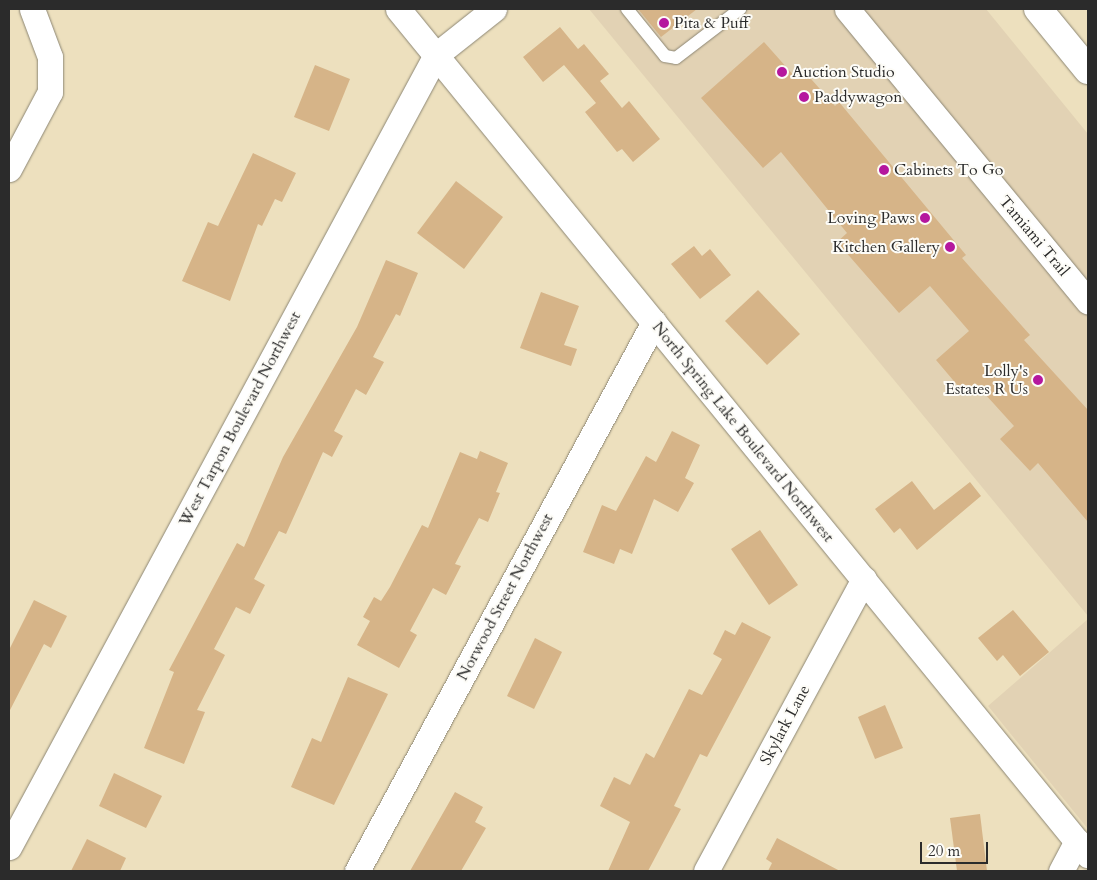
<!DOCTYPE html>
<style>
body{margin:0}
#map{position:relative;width:1097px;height:880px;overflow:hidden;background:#ede0be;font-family:Cardo,serif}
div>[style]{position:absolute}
.built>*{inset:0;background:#e2d2b4}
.building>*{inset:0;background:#d6b488}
.roads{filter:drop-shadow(0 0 1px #8c8674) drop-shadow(0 0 1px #8c8674)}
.service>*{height:12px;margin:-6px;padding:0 6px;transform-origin:6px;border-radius:6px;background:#fff}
.minor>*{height:25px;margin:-12.5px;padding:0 12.5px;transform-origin:12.5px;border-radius:12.5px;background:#fff}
.primary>*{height:28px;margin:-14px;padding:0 14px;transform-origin:14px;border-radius:14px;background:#fff}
.dots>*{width:14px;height:14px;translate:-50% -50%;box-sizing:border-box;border:2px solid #fdfcf7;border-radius:50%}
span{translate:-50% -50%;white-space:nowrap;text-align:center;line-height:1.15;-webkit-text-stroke:4px #fdfcf7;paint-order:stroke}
.poi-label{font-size:16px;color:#2b2b2b}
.left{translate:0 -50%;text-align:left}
.right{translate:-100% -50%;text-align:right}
.street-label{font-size:16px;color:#2b2b2b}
.frame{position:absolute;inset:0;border:10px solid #2b2b2b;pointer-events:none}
.scale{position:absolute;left:920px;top:842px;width:68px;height:22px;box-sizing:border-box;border:2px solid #2b2b2b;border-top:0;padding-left:6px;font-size:15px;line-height:18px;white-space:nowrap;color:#2b2b2b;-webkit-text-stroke:4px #fdfcf7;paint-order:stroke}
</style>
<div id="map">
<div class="built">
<div style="clip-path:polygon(589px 9px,986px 9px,1088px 134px,1088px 616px)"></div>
<div style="clip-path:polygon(1088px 619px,1088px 829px,988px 706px)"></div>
</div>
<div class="building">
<div style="clip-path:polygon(638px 9px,697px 9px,661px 37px)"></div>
<div style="clip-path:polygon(560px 27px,578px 49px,584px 44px,609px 74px,600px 81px,622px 108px,629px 101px,660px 139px,633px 162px,622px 149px,617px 152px,585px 112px,596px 103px,564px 65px,543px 82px,523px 57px)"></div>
<div style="clip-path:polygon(764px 42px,796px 78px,804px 71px,835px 106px,839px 102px,966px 255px,962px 258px,1030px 335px,1024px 340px,1088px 410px,1088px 522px,1038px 463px,1030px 471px,1000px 439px,1014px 426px,975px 383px,964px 393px,936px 360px,969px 331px,930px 286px,899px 313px,837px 242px,847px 233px,781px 152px,763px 168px,701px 98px)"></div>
<div style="clip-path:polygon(315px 65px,350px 79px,329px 131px,294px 117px)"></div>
<div style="clip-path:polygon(253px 153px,296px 173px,282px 202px,275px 199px,262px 226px,258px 224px,230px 301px,182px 281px,208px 222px,218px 226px)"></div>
<div style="clip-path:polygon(456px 181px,503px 217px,464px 269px,417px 233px)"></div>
<div style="clip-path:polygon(694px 246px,702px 256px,710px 249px,731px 275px,700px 299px,671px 264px)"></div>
<div style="clip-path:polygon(386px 260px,418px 273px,400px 316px,396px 314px,373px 357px,384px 362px,366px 395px,356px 389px,334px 431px,343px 436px,332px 457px,323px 452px,286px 534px,279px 531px,254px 579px,265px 585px,250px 614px,236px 607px,214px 649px,225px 655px,197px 710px,205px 712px,184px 764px,144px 748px,174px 672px,169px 670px,237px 543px,244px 547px,283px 457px,357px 327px)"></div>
<div style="clip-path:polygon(758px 290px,800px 334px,767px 365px,725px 321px)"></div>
<div style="clip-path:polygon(541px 292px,579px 306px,564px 345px,577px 349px,571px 366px,520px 348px)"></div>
<div style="clip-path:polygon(672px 431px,700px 445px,685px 478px,694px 483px,678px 512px,654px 499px,632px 554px,620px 549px,614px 564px,583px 552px,602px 505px,616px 511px,646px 456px,656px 462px)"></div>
<div style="clip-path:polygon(480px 451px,508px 463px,496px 492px,500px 493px,488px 522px,479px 518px,455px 564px,461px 566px,446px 595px,433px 588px,410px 631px,417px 635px,399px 668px,357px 645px,370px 621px,363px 617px,374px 597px,381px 601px,390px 587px,422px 525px,428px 528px,460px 452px,477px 459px)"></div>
<div style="clip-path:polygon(912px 481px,934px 510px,970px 482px,981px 496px,917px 550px,900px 528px,894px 533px,875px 509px)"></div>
<div style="clip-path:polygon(760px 530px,798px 585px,769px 605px,731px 549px)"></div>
<div style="clip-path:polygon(34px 600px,67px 616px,51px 648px,44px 644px,9px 712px,9px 650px)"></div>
<div style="clip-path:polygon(1013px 610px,1049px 652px,1020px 676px,1003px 655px,997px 661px,978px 638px)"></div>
<div style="clip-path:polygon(742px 622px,771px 637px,707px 757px,700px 754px,674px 806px,681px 809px,665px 839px,648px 871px,608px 871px,630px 822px,600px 806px,614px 777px,630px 785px,646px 753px,654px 758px,689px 689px,702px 695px,722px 659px,713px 654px,725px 630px,735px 635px)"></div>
<div style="clip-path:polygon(535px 638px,562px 652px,534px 709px,507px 696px)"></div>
<div style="clip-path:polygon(348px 677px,388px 694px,334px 805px,291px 787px,312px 738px,321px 742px)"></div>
<div style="clip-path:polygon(885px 705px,903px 748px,875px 759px,858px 717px)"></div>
<div style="clip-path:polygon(114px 773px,162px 796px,146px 828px,99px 806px)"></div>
<div style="clip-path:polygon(455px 792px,483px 807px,475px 822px,486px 828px,461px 871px,410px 871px)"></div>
<div style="clip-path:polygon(980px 814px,987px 871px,957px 871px,950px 818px)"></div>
<div style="clip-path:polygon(777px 838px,840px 871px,768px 871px,772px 863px,766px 859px)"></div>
<div style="clip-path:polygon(87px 839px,126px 858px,120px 871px,71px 871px)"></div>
</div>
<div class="roads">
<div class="service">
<div style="left:627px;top:9px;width:60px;rotate:51deg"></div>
<div style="left:665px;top:56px;width:11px;rotate:10deg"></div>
<div style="left:676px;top:58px;width:81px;rotate:-37.4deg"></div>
</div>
<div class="minor">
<div style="left:398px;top:9px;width:1092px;rotate:50.8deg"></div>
<div style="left:847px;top:9px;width:379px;rotate:50.5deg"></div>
<div style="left:9px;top:169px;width:87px;rotate:-62deg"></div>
<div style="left:50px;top:92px;width:35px;rotate:-90deg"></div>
<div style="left:50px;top:57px;width:51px;rotate:-110.6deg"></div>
<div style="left:9px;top:847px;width:900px;rotate:-61.67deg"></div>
<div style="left:436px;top:55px;width:74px;rotate:-38.4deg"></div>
<div style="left:357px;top:871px;width:624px;rotate:-61.59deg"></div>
<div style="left:706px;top:871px;width:332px;rotate:-61.6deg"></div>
<div style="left:1061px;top:871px;width:34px;rotate:-62deg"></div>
</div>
<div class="primary">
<div style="left:1038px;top:9px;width:79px;rotate:50.7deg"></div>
</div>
</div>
<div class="dots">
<div style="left:664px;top:23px;background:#b5179e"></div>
<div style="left:782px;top:72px;background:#b5179e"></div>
<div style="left:804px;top:97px;background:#b5179e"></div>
<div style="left:884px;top:170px;background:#b5179e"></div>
<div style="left:925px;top:218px;background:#b5179e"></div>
<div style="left:950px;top:247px;background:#b5179e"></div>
<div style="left:1038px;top:380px;background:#b5179e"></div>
</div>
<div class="poi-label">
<span class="left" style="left:674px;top:23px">Pita &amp; Puff</span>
<span class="left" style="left:792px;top:72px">Auction Studio</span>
<span class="left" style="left:814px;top:97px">Paddywagon</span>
<span class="left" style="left:894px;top:170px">Cabinets To Go</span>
<span class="right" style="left:915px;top:218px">Loving Paws</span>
<span class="right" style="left:940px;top:247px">Kitchen Gallery</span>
<span class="right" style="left:1028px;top:380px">Lolly's<br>Estates R Us</span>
</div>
<div class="street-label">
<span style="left:1034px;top:236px;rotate:50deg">Tamiami Trail</span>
<span style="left:240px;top:419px;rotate:-62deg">West Tarpon Boulevard Northwest</span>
<span style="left:743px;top:432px;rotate:51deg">North Spring Lake Boulevard Northwest</span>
<span style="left:505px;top:597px;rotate:-62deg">Norwood Street Northwest</span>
<span style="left:785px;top:725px;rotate:-62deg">Skylark Lane</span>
</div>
<div class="frame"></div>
<div class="scale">20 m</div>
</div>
